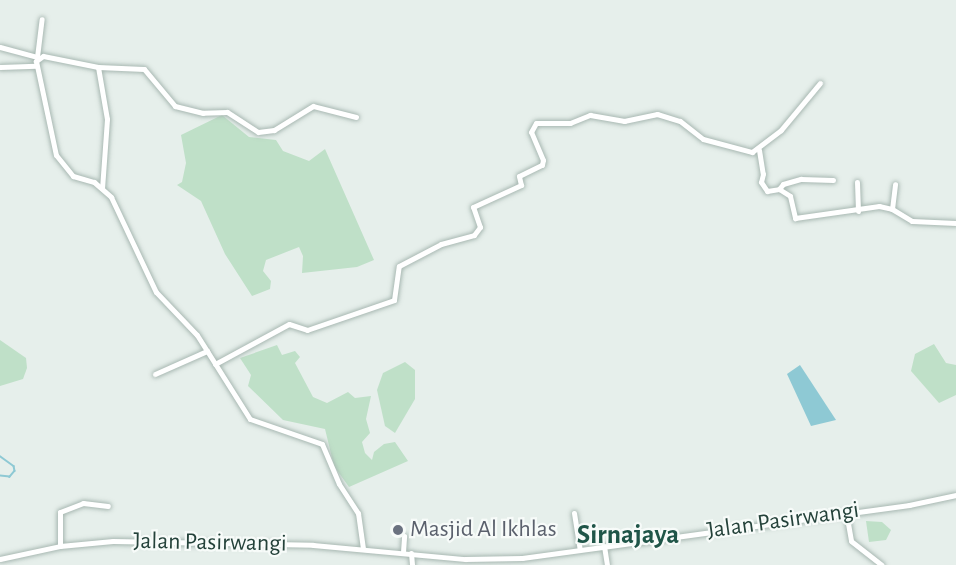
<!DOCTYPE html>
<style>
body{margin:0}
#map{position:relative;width:956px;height:565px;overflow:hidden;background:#e6efeb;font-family:"Alegreya Sans",sans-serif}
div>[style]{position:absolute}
.green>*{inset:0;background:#bfe0c8}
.water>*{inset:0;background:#8ec9d4}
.stream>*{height:1.5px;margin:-0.75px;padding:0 0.75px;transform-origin:0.75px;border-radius:0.75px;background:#8ec9d4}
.roads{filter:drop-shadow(0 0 2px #a8b8b2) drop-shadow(0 0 2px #a8b8b2)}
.minor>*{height:5px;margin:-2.5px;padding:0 2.5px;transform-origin:2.5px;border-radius:2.5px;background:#fff}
.dots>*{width:16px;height:16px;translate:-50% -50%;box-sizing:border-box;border:3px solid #f7fbf9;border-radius:50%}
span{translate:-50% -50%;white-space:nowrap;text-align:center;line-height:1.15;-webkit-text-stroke:4.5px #f7fbf9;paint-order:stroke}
.street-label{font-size:24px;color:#24423a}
.worship-label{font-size:24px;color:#5b616d}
.left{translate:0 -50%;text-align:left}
.quarter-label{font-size:27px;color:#1f5548;font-weight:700}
</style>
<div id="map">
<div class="green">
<div style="clip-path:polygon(222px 115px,249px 137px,276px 140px,283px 151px,309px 161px,325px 149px,374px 260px,357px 267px,302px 273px,303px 256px,299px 247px,266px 260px,263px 271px,271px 281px,270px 289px,252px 296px,225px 254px,201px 201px,177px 185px,182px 182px,186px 163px,181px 135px)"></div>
<div style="clip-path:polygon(0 340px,26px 358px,27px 368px,23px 379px,0 386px)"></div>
<div style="clip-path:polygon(934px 344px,946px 363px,956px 365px,956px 395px,939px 403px,911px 371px,915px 354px)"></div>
<div style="clip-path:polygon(277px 345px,282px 355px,295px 351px,300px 357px,295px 363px,313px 397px,327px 403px,348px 392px,355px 398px,371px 396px,366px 419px,370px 433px,362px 442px,365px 453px,372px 460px,374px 452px,384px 444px,395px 442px,408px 461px,349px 487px,334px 466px,325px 429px,283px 420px,248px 386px,251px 375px,240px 358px)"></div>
<div style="clip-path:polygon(405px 362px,415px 370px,415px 399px,395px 433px,385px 426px,377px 390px,383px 373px)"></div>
<div style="clip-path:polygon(866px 521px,882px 522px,891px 530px,886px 540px,869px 542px)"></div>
</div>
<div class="water">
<div style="clip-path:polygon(800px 365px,836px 420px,811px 426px,787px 374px)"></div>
</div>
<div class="stream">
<div style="left:0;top:456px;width:17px;rotate:36deg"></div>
<div style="left:14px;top:466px;width:5px;rotate:79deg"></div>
<div style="left:15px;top:471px;width:8px;rotate:130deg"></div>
<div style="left:10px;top:477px;width:10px;rotate:-174deg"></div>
</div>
<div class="roads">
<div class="minor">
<div style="left:0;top:47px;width:38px;rotate:15deg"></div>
<div style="left:37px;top:57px;width:38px;rotate:-83deg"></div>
<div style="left:0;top:67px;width:36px;rotate:-2deg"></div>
<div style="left:98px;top:67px;width:53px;rotate:80.2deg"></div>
<div style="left:107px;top:119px;width:69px;rotate:94.1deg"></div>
<div style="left:356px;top:117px;width:44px;rotate:-165.7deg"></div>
<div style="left:313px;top:106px;width:46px;rotate:148.4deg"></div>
<div style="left:274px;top:130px;width:16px;rotate:173deg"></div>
<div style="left:258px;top:132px;width:37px;rotate:-147deg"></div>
<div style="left:227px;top:112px;width:24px;rotate:178deg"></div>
<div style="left:203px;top:113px;width:29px;rotate:-166deg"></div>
<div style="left:175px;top:106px;width:48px;rotate:-130deg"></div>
<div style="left:144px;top:69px;width:46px;rotate:-177.5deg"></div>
<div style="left:98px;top:67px;width:56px;rotate:-168.7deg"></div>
<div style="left:43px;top:56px;width:9px;rotate:144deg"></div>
<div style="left:36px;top:61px;width:96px;rotate:78deg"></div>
<div style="left:56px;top:155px;width:27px;rotate:51deg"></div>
<div style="left:73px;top:176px;width:22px;rotate:16deg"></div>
<div style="left:94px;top:182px;width:23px;rotate:41deg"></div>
<div style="left:111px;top:197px;width:105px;rotate:64.7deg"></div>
<div style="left:156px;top:292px;width:59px;rotate:46.4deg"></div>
<div style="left:197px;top:335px;width:99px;rotate:57.8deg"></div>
<div style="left:250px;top:419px;width:76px;rotate:19.1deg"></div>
<div style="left:322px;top:444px;width:43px;rotate:67deg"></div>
<div style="left:339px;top:484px;width:35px;rotate:57deg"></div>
<div style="left:358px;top:513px;width:36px;rotate:82deg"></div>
<div style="left:759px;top:150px;width:24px;rotate:81deg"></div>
<div style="left:763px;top:174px;width:8px;rotate:104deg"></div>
<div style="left:761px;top:182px;width:11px;rotate:56deg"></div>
<div style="left:767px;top:191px;width:12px;rotate:-9deg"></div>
<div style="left:779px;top:189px;width:13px;rotate:32deg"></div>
<div style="left:790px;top:196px;width:23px;rotate:77deg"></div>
<div style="left:795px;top:218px;width:85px;rotate:-8.1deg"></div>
<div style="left:879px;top:206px;width:13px;rotate:13deg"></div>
<div style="left:892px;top:209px;width:23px;rotate:31deg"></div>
<div style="left:912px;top:221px;width:44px;rotate:2.6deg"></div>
<div style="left:857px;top:182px;width:29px;rotate:88deg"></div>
<div style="left:779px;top:189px;width:6px;rotate:-51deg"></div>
<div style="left:783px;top:184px;width:19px;rotate:-16deg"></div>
<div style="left:801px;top:179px;width:32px;rotate:2deg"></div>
<div style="left:892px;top:209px;width:25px;rotate:-83deg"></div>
<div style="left:215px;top:364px;width:84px;rotate:-28.4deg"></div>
<div style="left:289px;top:324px;width:19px;rotate:18deg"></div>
<div style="left:307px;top:330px;width:92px;rotate:-19deg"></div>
<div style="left:394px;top:300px;width:34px;rotate:-82deg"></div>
<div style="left:399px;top:266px;width:47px;rotate:-27.6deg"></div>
<div style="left:441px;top:244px;width:34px;rotate:-15deg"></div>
<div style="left:474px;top:235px;width:10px;rotate:-53deg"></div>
<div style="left:480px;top:227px;width:21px;rotate:-109deg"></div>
<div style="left:473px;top:207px;width:53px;rotate:-24.6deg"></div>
<div style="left:521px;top:185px;width:9px;rotate:-103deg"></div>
<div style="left:519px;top:176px;width:25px;rotate:-26deg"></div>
<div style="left:542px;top:165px;width:5px;rotate:-79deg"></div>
<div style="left:543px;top:160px;width:30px;rotate:-113deg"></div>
<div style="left:531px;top:132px;width:10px;rotate:-61deg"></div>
<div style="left:536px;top:123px;width:34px"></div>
<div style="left:570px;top:123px;width:22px;rotate:-22deg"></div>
<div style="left:590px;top:115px;width:35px;rotate:10deg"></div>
<div style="left:624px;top:121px;width:34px;rotate:-12deg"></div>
<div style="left:657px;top:114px;width:24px;rotate:17deg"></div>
<div style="left:680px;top:121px;width:29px;rotate:38deg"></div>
<div style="left:703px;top:139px;width:51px;rotate:14.9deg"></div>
<div style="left:752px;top:152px;width:36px;rotate:-37deg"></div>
<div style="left:781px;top:130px;width:61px;rotate:-50.3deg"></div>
<div style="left:155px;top:374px;width:57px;rotate:-23.9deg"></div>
<div style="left:846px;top:512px;width:29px;rotate:80deg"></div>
<div style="left:851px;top:541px;width:39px;rotate:38deg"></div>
<div style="left:574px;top:513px;width:36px;rotate:81deg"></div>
<div style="left:60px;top:546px;width:34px;rotate:-90deg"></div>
<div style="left:60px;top:512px;width:25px;rotate:-21deg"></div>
<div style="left:83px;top:503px;width:25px;rotate:7deg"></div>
<div style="left:604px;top:546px;width:19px;rotate:81deg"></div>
<div style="left:403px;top:552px;width:16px;rotate:-86deg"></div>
<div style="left:411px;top:553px;width:12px;rotate:85deg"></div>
<div style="left:0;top:559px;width:61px;rotate:-12.2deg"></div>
<div style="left:60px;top:546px;width:53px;rotate:-5.4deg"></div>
<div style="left:113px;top:541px;width:200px;rotate:1.1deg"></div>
<div style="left:313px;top:545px;width:153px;rotate:5.3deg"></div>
<div style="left:465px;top:559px;width:57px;rotate:-1deg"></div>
<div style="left:522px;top:558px;width:391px;rotate:-7.8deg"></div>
<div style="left:909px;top:505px;width:48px;rotate:-12deg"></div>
</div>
</div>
<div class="dots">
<div style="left:398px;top:530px;background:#6b7280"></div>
</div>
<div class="street-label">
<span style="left:783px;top:521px;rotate:-8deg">Jalan Pasirwangi</span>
<span style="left:210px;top:543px;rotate:1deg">Jalan Pasirwangi</span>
</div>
<div class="worship-label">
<span class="left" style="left:410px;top:530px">Masjid Al Ikhlas</span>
</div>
<div class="quarter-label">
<span style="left:628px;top:535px">Sirnajaya</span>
</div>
</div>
